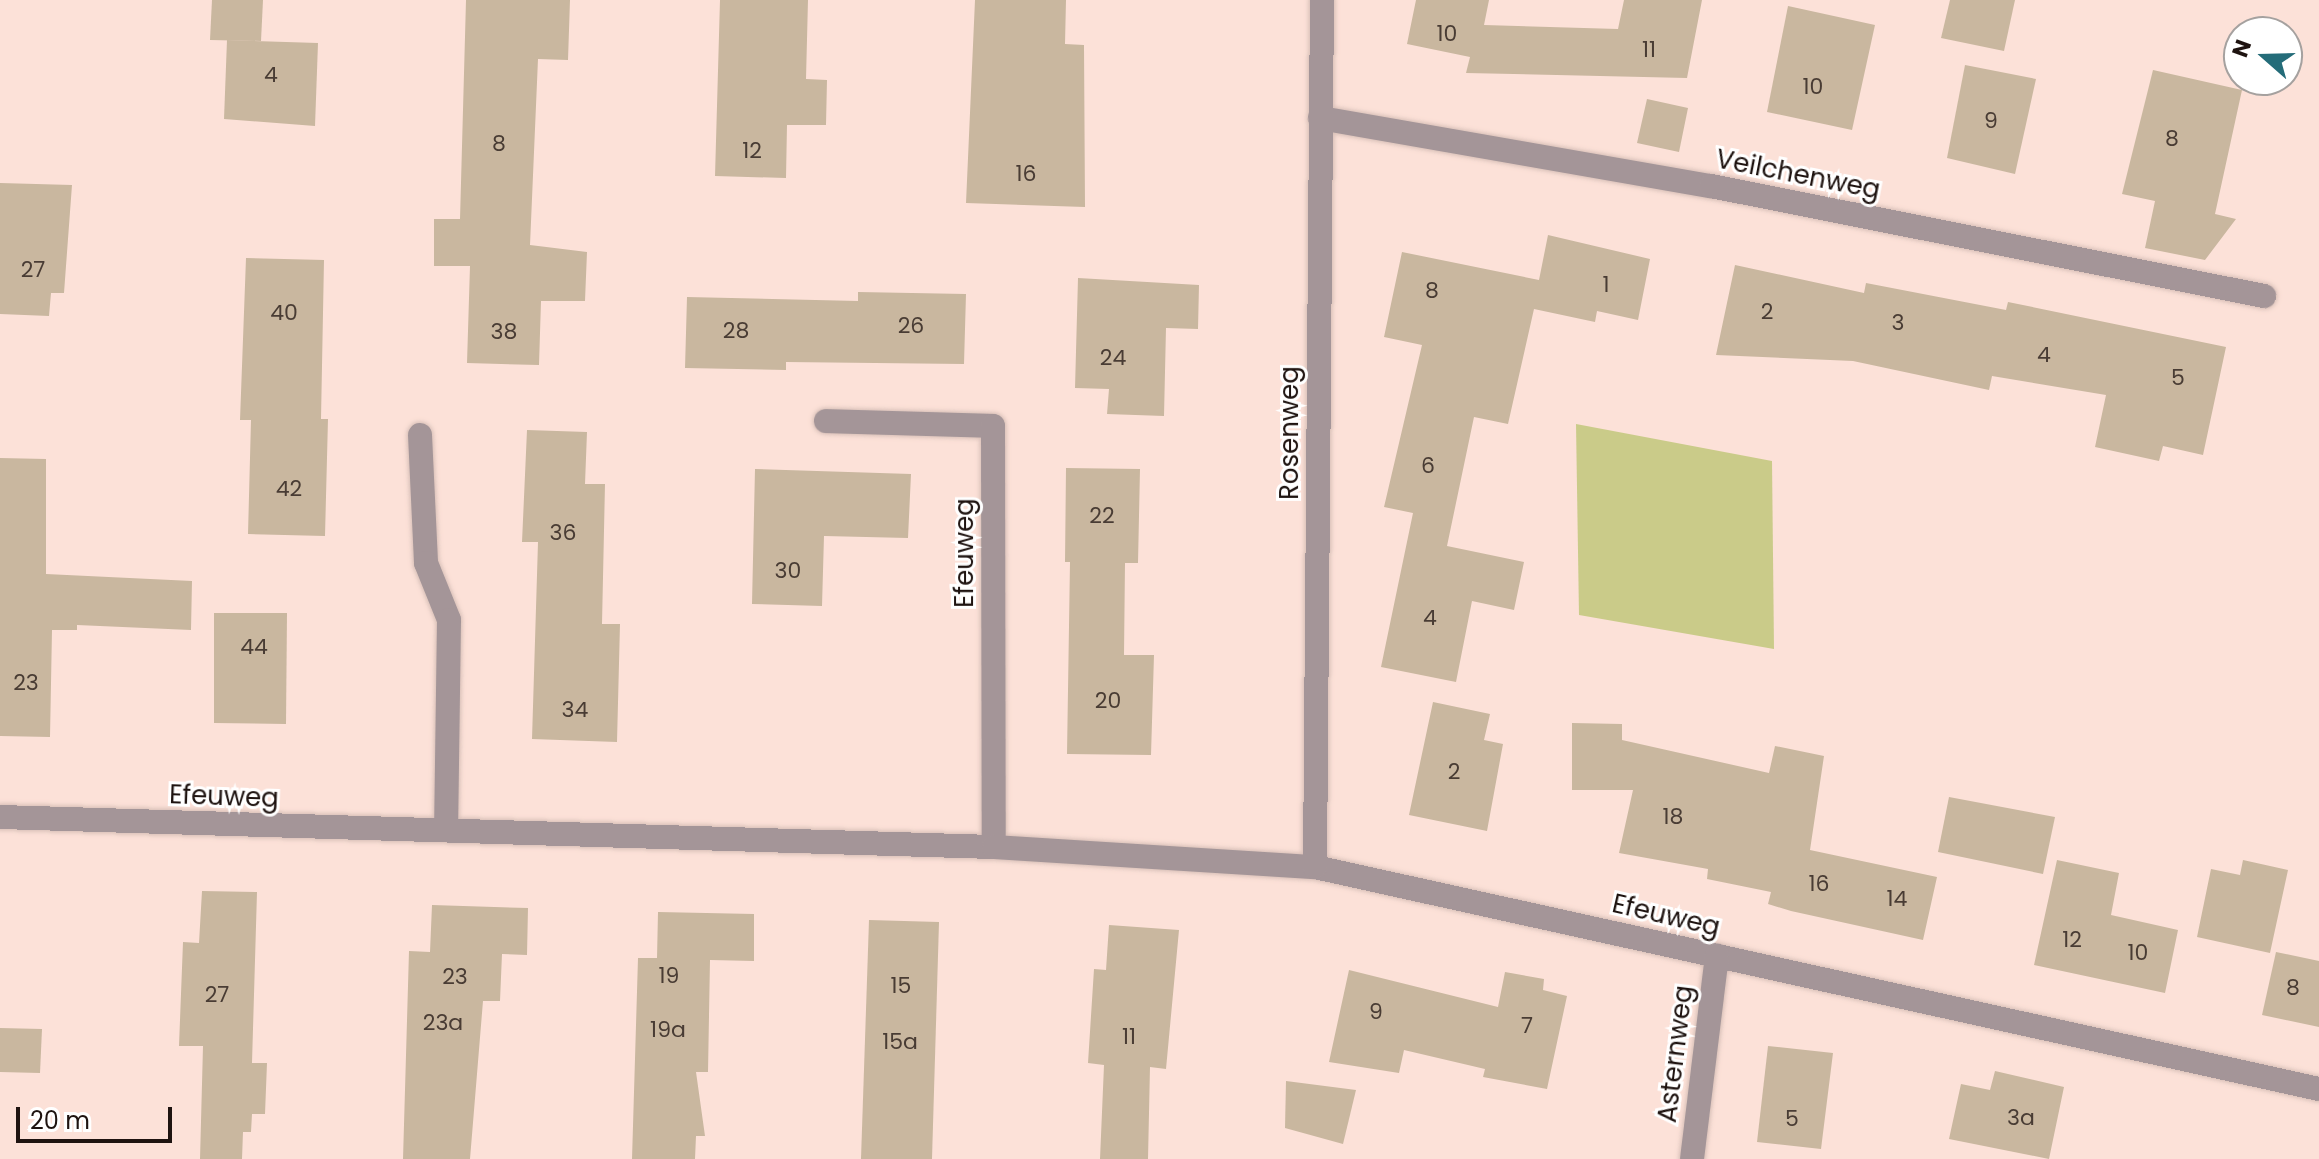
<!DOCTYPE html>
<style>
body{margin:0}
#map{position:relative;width:2319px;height:1159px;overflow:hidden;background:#fce1d8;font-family:Poppins,sans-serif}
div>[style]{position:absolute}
.green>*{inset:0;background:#cacb89}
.building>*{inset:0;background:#c9b79f}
.roads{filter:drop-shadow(0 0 2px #d8c0b8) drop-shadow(0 0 2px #d8c0b8)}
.minor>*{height:24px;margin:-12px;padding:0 12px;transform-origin:12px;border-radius:12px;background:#a49598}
span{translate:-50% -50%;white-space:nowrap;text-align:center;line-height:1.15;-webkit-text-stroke:6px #fff;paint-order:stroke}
.number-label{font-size:22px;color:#493c34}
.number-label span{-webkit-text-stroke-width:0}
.street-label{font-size:26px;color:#1e1310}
.north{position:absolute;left:2223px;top:16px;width:80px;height:80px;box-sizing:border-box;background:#fff;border:2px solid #a5a19f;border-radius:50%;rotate:290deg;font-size:22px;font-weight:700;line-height:32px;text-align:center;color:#1e1310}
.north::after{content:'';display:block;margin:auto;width:28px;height:36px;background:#246c79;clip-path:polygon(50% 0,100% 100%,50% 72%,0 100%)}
.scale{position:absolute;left:16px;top:1107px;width:156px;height:36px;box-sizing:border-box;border:4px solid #1e1310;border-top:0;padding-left:10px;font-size:24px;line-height:28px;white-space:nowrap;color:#1e1310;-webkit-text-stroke:6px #fff;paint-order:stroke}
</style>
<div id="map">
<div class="green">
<div style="clip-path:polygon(1576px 424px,1772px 461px,1774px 649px,1579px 615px)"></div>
</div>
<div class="building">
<div style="clip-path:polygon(212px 0,263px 0,261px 41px,210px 40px)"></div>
<div style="clip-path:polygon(466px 0,570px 0,568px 60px,538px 59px,530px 245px,587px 252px,585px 301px,541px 301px,539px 365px,467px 363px,470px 266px,434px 266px,434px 219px,460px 219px)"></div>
<div style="clip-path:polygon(720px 0,808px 0,806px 79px,827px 80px,826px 125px,787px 125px,786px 178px,715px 176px)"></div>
<div style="clip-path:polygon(975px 0,1066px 0,1065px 44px,1084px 45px,1085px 207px,966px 203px)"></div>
<div style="clip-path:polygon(1416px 0,1489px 0,1484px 25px,1618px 29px,1624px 0,1702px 0,1687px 78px,1466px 73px,1470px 57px,1407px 44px)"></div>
<div style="clip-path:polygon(1950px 0,2015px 0,2004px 51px,1941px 38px)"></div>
<div style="clip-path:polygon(1788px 6px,1875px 25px,1852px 130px,1767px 112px)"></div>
<div style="clip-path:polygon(227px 40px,318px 43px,315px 126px,224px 119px)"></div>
<div style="clip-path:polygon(1965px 65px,2036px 79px,2015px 174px,1947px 158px)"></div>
<div style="clip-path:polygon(2153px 70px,2242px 90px,2215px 214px,2236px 219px,2205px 260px,2145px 248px,2155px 201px,2122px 194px)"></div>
<div style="clip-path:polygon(1647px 99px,1688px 108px,1679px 152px,1637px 143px)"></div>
<div style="clip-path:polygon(0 183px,72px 185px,64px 293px,51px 293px,49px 316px,0 314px)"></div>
<div style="clip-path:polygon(1548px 235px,1650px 259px,1638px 320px,1597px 311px,1595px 322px,1534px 309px,1508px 424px,1474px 417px,1447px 546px,1524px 562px,1514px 610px,1472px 601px,1456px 682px,1381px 667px,1413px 513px,1384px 507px,1422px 345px,1384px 337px,1402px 252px,1539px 280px)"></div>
<div style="clip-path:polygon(246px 258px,324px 260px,321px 419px,328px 419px,325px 536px,248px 534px,251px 420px,240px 420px)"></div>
<div style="clip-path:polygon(1735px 265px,1864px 293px,1866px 283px,2006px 310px,2008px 302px,2226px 347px,2203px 455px,2163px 446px,2159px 461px,2095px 447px,2106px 395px,1992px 376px,1989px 390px,1853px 361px,1716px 355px)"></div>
<div style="clip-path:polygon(1078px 278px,1199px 285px,1198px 329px,1166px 328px,1164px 416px,1107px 414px,1109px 389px,1075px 388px)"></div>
<div style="clip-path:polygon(858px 292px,966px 294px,964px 364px,786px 362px,786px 370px,685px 368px,687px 297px,858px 301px)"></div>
<div style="clip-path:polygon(527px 430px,587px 432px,585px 484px,605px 484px,602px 624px,620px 624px,617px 742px,532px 739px,538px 542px,522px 542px)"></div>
<div style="clip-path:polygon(0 458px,46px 459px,46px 574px,192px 581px,191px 630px,77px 625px,77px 630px,52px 630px,50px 737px,0 736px)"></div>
<div style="clip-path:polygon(1066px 468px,1140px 469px,1138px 563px,1125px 563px,1124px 655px,1154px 655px,1151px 755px,1067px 754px,1070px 562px,1065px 562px)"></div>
<div style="clip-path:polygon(755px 469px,911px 474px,908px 538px,824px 536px,822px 606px,752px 604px)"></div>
<div style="clip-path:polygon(214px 613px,287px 613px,286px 724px,214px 723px)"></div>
<div style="clip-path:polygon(1433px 702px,1490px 714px,1484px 740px,1503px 744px,1487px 831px,1409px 815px)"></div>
<div style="clip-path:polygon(1572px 723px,1622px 724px,1622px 740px,1769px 773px,1775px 746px,1824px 756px,1810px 850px,1937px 877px,1923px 940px,1791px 911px,1768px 904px,1771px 892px,1707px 879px,1708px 869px,1619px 853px,1633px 790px,1572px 790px)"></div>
<div style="clip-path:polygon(1949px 797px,2055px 817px,2043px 874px,1938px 852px)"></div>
<div style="clip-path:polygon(2057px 860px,2119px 873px,2111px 915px,2178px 930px,2165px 993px,2034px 965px)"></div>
<div style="clip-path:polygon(2243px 860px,2288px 870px,2270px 953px,2197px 937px,2211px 869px,2240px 875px)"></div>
<div style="clip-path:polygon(202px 891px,257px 892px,252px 1063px,267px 1063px,265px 1114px,252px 1114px,251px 1132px,243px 1132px,242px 1159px,200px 1159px,203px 1046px,179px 1046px,183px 942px,199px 943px)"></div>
<div style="clip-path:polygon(432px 905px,528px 908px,527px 955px,502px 954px,500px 1001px,483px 1001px,470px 1159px,403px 1159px,409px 951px,430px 952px)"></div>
<div style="clip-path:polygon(658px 912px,754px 914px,754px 961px,710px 960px,708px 1072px,696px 1072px,705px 1136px,696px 1136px,695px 1159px,632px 1159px,638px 958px,657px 958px)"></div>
<div style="clip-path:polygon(869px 920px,939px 922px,932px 1159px,861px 1159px)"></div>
<div style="clip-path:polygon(1109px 925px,1179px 930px,1166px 1069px,1150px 1067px,1148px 1159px,1100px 1159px,1104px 1065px,1088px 1063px,1094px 969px,1106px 970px)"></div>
<div style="clip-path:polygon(2276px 952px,2319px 961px,2319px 1027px,2262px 1015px)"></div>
<div style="clip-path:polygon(1349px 970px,1498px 1007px,1505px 972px,1544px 979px,1543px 990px,1567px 996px,1547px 1089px,1483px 1077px,1485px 1069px,1404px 1050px,1399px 1073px,1329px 1062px)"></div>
<div style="clip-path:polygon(0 1028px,42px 1029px,40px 1073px,0 1072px)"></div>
<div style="clip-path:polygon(1768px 1046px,1833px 1053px,1821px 1149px,1757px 1142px)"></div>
<div style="clip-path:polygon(1995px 1071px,2064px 1087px,2049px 1159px,1949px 1139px,1961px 1084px,1990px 1090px)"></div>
<div style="clip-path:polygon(1286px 1081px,1356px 1090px,1343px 1144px,1285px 1128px)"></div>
</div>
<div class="roads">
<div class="minor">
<div style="left:1320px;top:118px;width:397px;rotate:9.9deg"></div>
<div style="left:1711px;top:186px;width:564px;rotate:11.25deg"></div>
<div style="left:826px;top:421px;width:167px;rotate:1.7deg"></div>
<div style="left:993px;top:426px;width:421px;rotate:89.9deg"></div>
<div style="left:420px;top:435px;width:128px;rotate:87.3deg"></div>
<div style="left:426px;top:563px;width:61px;rotate:68deg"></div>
<div style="left:449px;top:620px;width:209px;rotate:90.8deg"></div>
<div style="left:0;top:817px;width:994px;rotate:1.73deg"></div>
<div style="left:994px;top:847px;width:322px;rotate:3.6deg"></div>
<div style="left:1315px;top:867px;width:1028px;rotate:12.47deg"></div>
<div style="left:1315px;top:867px;width:867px;rotate:-89.54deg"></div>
<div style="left:1692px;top:1159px;width:205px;rotate:-83deg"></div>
</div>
</div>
<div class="number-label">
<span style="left:1447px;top:34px">10</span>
<span style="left:1649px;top:50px">11</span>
<span style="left:271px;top:75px">4</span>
<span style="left:1813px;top:87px">10</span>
<span style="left:1991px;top:121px">9</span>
<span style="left:2172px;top:139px">8</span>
<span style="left:499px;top:144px">8</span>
<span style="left:752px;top:151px">12</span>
<span style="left:1026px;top:174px">16</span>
<span style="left:33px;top:270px">27</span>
<span style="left:1606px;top:285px">1</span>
<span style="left:1432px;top:291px">8</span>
<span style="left:1767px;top:312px">2</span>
<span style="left:284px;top:313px">40</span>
<span style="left:1898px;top:323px">3</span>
<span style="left:911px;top:326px">26</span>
<span style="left:736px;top:331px">28</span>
<span style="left:504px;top:332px">38</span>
<span style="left:2044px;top:355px">4</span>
<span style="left:1113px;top:358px">24</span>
<span style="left:2178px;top:378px">5</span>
<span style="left:1428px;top:466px">6</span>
<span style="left:289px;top:489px">42</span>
<span style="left:1102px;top:516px">22</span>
<span style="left:563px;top:533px">36</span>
<span style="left:788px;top:571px">30</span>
<span style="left:1430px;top:618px">4</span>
<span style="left:254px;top:647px">44</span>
<span style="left:26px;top:683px">23</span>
<span style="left:1108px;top:701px">20</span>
<span style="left:575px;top:710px">34</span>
<span style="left:1454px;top:772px">2</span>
<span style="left:1673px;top:817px">18</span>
<span style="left:1819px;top:884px">16</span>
<span style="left:1897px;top:899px">14</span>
<span style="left:2072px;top:940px">12</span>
<span style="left:2138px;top:953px">10</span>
<span style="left:669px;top:976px">19</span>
<span style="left:455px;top:977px">23</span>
<span style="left:901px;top:986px">15</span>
<span style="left:2293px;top:988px">8</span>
<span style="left:217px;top:995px">27</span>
<span style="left:1376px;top:1012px">9</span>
<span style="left:443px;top:1023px">23a</span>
<span style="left:1527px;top:1026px">7</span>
<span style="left:668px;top:1030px">19a</span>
<span style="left:1129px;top:1037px">11</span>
<span style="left:900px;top:1042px">15a</span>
<span style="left:2021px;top:1118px">3a</span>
<span style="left:1792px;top:1119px">5</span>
</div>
<div class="street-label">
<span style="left:1798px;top:175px;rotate:11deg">Veilchenweg</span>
<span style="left:1290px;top:433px;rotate:-90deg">Rosenweg</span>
<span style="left:965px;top:553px;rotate:-90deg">Efeuweg</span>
<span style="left:224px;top:797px;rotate:2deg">Efeuweg</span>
<span style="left:1666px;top:916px;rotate:13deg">Efeuweg</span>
<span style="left:1676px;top:1054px;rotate:-83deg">Asternweg</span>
</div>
<div class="north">N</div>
<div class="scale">20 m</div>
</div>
